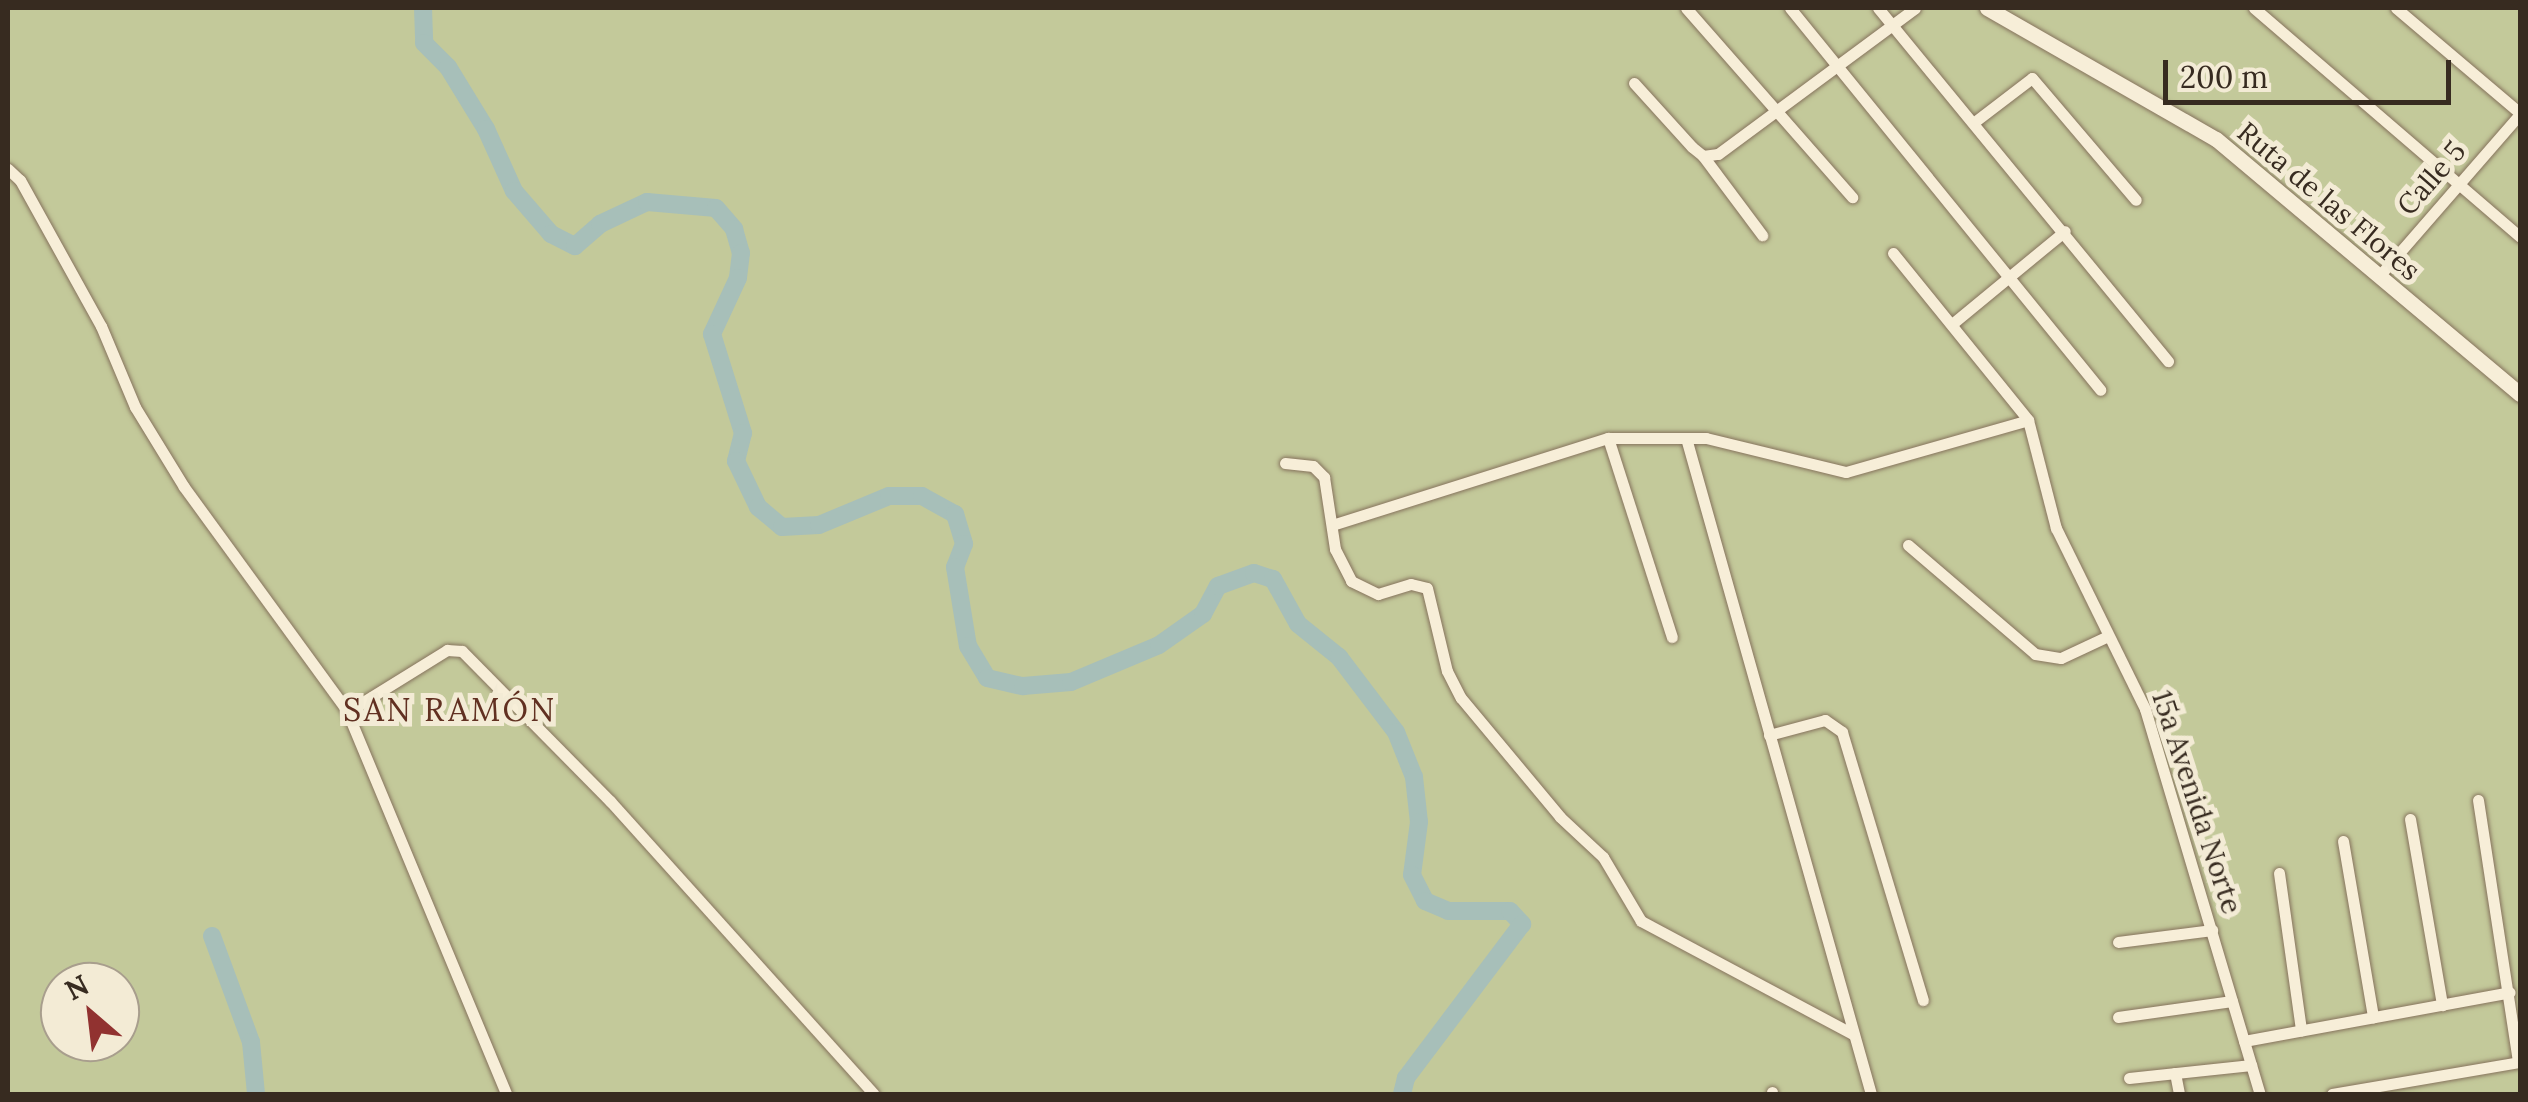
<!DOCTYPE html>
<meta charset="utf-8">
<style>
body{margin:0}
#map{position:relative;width:2528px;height:1102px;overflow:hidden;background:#ece1c6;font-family:Lora,serif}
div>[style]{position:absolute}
.green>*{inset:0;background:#c3c99a}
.river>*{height:18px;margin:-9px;padding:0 9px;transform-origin:9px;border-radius:9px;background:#a7bfb9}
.roads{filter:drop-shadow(0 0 2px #86735d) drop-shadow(0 0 2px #86735d)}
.minor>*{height:11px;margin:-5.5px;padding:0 5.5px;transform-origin:5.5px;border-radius:5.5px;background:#f7eed8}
.secondary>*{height:15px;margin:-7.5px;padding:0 7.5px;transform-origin:7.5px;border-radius:7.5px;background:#f7eed8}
span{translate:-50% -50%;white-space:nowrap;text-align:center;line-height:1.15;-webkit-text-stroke:10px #f3ebd5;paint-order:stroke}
.street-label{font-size:28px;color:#372b20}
.quarter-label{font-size:32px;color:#613021;letter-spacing:2.5px}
.frame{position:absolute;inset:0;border:10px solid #372b20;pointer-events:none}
.north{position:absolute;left:40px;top:962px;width:100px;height:100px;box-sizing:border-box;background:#f3ebd5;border:2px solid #a89e8d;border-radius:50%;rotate:332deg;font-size:28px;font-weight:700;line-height:40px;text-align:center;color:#372b20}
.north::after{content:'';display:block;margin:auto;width:35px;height:45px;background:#913230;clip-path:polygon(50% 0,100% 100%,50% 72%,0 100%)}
.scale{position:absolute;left:2163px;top:60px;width:288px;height:45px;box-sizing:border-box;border:5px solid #372b20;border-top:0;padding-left:12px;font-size:30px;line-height:35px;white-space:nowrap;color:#372b20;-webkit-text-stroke:8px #f3ebd5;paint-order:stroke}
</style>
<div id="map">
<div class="green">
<div style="clip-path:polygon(evenodd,8px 8px,2520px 8px,2520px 1094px,8px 1094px,8px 8px,60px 982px,120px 982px,120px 1042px,60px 1042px,60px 982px)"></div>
</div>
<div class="river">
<div style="left:423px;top:8px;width:35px;rotate:88deg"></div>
<div style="left:424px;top:43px;width:34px;rotate:45deg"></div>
<div style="left:448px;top:67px;width:73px;rotate:58.5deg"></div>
<div style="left:486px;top:129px;width:68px;rotate:65.7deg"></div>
<div style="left:514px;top:191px;width:57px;rotate:49.3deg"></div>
<div style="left:551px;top:234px;width:27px;rotate:27deg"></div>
<div style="left:575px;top:246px;width:33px;rotate:-41deg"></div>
<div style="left:600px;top:224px;width:52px;rotate:-25.1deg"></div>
<div style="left:647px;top:202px;width:69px;rotate:5deg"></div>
<div style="left:716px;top:208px;width:28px;rotate:49deg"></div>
<div style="left:734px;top:229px;width:25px;rotate:74deg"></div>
<div style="left:741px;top:253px;width:25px;rotate:97deg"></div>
<div style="left:738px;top:278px;width:62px;rotate:114.9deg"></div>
<div style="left:712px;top:334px;width:104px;rotate:72.6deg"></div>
<div style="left:743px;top:433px;width:29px;rotate:104deg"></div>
<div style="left:736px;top:461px;width:51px;rotate:64.4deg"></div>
<div style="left:758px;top:507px;width:31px;rotate:40deg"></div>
<div style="left:782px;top:527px;width:37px;rotate:-3deg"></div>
<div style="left:819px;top:525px;width:76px;rotate:-22.5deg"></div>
<div style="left:889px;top:496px;width:33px"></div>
<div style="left:922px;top:496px;width:38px;rotate:29deg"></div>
<div style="left:955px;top:514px;width:31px;rotate:73deg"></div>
<div style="left:964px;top:544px;width:25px;rotate:111deg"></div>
<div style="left:955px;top:567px;width:80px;rotate:80.7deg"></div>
<div style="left:968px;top:646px;width:37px;rotate:59deg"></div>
<div style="left:987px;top:678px;width:37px;rotate:13deg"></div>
<div style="left:1023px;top:686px;width:48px;rotate:-4.8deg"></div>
<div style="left:1071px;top:682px;width:95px;rotate:-22.8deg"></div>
<div style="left:1159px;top:645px;width:54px;rotate:-35.2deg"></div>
<div style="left:1203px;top:614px;width:32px;rotate:-62deg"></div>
<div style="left:1218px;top:586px;width:38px;rotate:-20deg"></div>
<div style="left:1254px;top:573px;width:20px;rotate:18deg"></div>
<div style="left:1273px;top:579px;width:51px;rotate:60.9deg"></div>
<div style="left:1298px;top:624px;width:53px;rotate:38.8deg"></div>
<div style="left:1339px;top:657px;width:94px;rotate:52.8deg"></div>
<div style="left:1396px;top:732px;width:48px;rotate:68.2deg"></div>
<div style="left:1414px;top:777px;width:45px;rotate:83.7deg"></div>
<div style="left:1419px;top:822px;width:53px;rotate:97.5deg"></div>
<div style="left:1412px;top:875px;width:29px;rotate:63deg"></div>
<div style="left:1425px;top:901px;width:25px;rotate:23deg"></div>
<div style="left:1448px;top:911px;width:62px"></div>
<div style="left:1510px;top:911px;width:18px;rotate:47deg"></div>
<div style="left:1522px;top:924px;width:193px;rotate:127deg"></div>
<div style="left:1406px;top:1078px;width:16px;rotate:104deg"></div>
<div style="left:212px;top:936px;width:113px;rotate:69.8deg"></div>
<div style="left:251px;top:1042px;width:52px;rotate:84.5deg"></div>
</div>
<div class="roads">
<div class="minor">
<div style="left:1686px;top:8px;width:252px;rotate:48.7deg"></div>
<div style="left:1790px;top:8px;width:492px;rotate:50.9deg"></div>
<div style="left:1878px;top:8px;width:457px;rotate:50.6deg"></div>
<div style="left:2254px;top:8px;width:351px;rotate:40.7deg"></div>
<div style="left:2396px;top:8px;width:162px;rotate:40.3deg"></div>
<div style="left:1634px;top:83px;width:86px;rotate:47.8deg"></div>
<div style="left:1692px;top:147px;width:14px;rotate:39deg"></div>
<div style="left:1703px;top:156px;width:15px;rotate:-8deg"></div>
<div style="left:1718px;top:154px;width:245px;rotate:-36.5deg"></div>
<div style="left:1977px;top:120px;width:69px;rotate:-37.4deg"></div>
<div style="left:2032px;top:78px;width:160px;rotate:49.6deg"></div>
<div style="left:1703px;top:156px;width:99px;rotate:53.2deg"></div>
<div style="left:8px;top:169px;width:16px;rotate:43deg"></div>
<div style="left:20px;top:180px;width:167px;rotate:61deg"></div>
<div style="left:101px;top:326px;width:88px;rotate:67.2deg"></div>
<div style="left:135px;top:407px;width:94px;rotate:58.5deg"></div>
<div style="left:184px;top:487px;width:275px;rotate:53.9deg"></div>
<div style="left:346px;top:709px;width:417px;rotate:67.4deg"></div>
<div style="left:1893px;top:253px;width:215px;rotate:51deg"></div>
<div style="left:2028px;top:420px;width:112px;rotate:75.5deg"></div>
<div style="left:2056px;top:528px;width:202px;rotate:63.8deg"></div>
<div style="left:2145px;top:709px;width:402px;rotate:73.4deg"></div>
<div style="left:2380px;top:275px;width:213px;rotate:-49deg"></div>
<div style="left:1952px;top:324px;width:146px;rotate:-39.5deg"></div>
<div style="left:1608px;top:438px;width:209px;rotate:72.2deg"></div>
<div style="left:1686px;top:438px;width:682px;rotate:74.25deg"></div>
<div style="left:1285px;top:463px;width:28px;rotate:6deg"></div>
<div style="left:1313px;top:466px;width:16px;rotate:45deg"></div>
<div style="left:1324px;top:477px;width:73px;rotate:81.3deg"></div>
<div style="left:1335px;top:549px;width:36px;rotate:63deg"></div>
<div style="left:1351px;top:581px;width:30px;rotate:26deg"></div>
<div style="left:1378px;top:594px;width:34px;rotate:-17deg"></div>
<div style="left:1411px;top:584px;width:16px;rotate:14deg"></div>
<div style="left:1427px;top:588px;width:85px;rotate:76.5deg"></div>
<div style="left:1447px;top:671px;width:30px;rotate:63deg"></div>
<div style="left:1461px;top:698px;width:155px;rotate:50.2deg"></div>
<div style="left:1560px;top:817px;width:59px;rotate:42.9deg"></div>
<div style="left:1603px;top:857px;width:74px;rotate:59.3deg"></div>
<div style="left:1641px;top:921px;width:240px;rotate:28.1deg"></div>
<div style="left:1332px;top:525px;width:289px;rotate:-17.5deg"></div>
<div style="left:1608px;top:438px;width:98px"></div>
<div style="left:1706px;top:438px;width:144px;rotate:13.7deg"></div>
<div style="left:1846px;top:472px;width:189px;rotate:-15.9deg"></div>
<div style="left:1908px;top:545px;width:167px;rotate:40.6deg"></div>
<div style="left:2035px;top:654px;width:26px;rotate:9deg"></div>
<div style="left:2061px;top:658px;width:52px;rotate:-25.1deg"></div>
<div style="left:347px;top:712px;width:118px;rotate:-31.8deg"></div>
<div style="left:447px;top:650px;width:15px;rotate:4deg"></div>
<div style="left:462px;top:651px;width:211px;rotate:45.4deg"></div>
<div style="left:610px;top:801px;width:394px;rotate:48deg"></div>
<div style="left:1769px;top:735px;width:58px;rotate:-15deg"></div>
<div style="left:1825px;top:720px;width:21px;rotate:35deg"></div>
<div style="left:1842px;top:732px;width:280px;rotate:73.2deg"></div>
<div style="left:2478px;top:800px;width:265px;rotate:81.3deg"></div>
<div style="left:2410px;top:819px;width:189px;rotate:80.2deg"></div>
<div style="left:2343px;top:841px;width:179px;rotate:80.3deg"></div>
<div style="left:2279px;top:873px;width:159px;rotate:82deg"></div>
<div style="left:2118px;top:942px;width:95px;rotate:-7.3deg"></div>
<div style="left:2118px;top:1017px;width:115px;rotate:-8deg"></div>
<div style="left:2244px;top:1041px;width:270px;rotate:-10.4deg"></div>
<div style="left:2175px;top:1073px;width:21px;rotate:79deg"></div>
<div style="left:2129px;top:1078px;width:123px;rotate:-6.1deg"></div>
<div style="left:1772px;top:1092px;width:2px;rotate:90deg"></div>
<div style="left:2332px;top:1094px;width:191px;rotate:-9.7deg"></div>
</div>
<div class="secondary">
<div style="left:1987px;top:8px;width:264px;rotate:29.8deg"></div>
<div style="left:2216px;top:139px;width:397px;rotate:40deg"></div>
</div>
</div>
<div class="street-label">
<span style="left:2431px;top:178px;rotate:-49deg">Calle 5</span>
<span style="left:2329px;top:201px;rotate:40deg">Ruta de las Flores</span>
<span style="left:2197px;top:802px;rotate:72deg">15a Avenida Norte</span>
</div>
<div class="quarter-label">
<span style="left:450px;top:710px">SAN RAMÓN</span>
</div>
<div class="frame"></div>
<div class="north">N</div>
<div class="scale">200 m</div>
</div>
